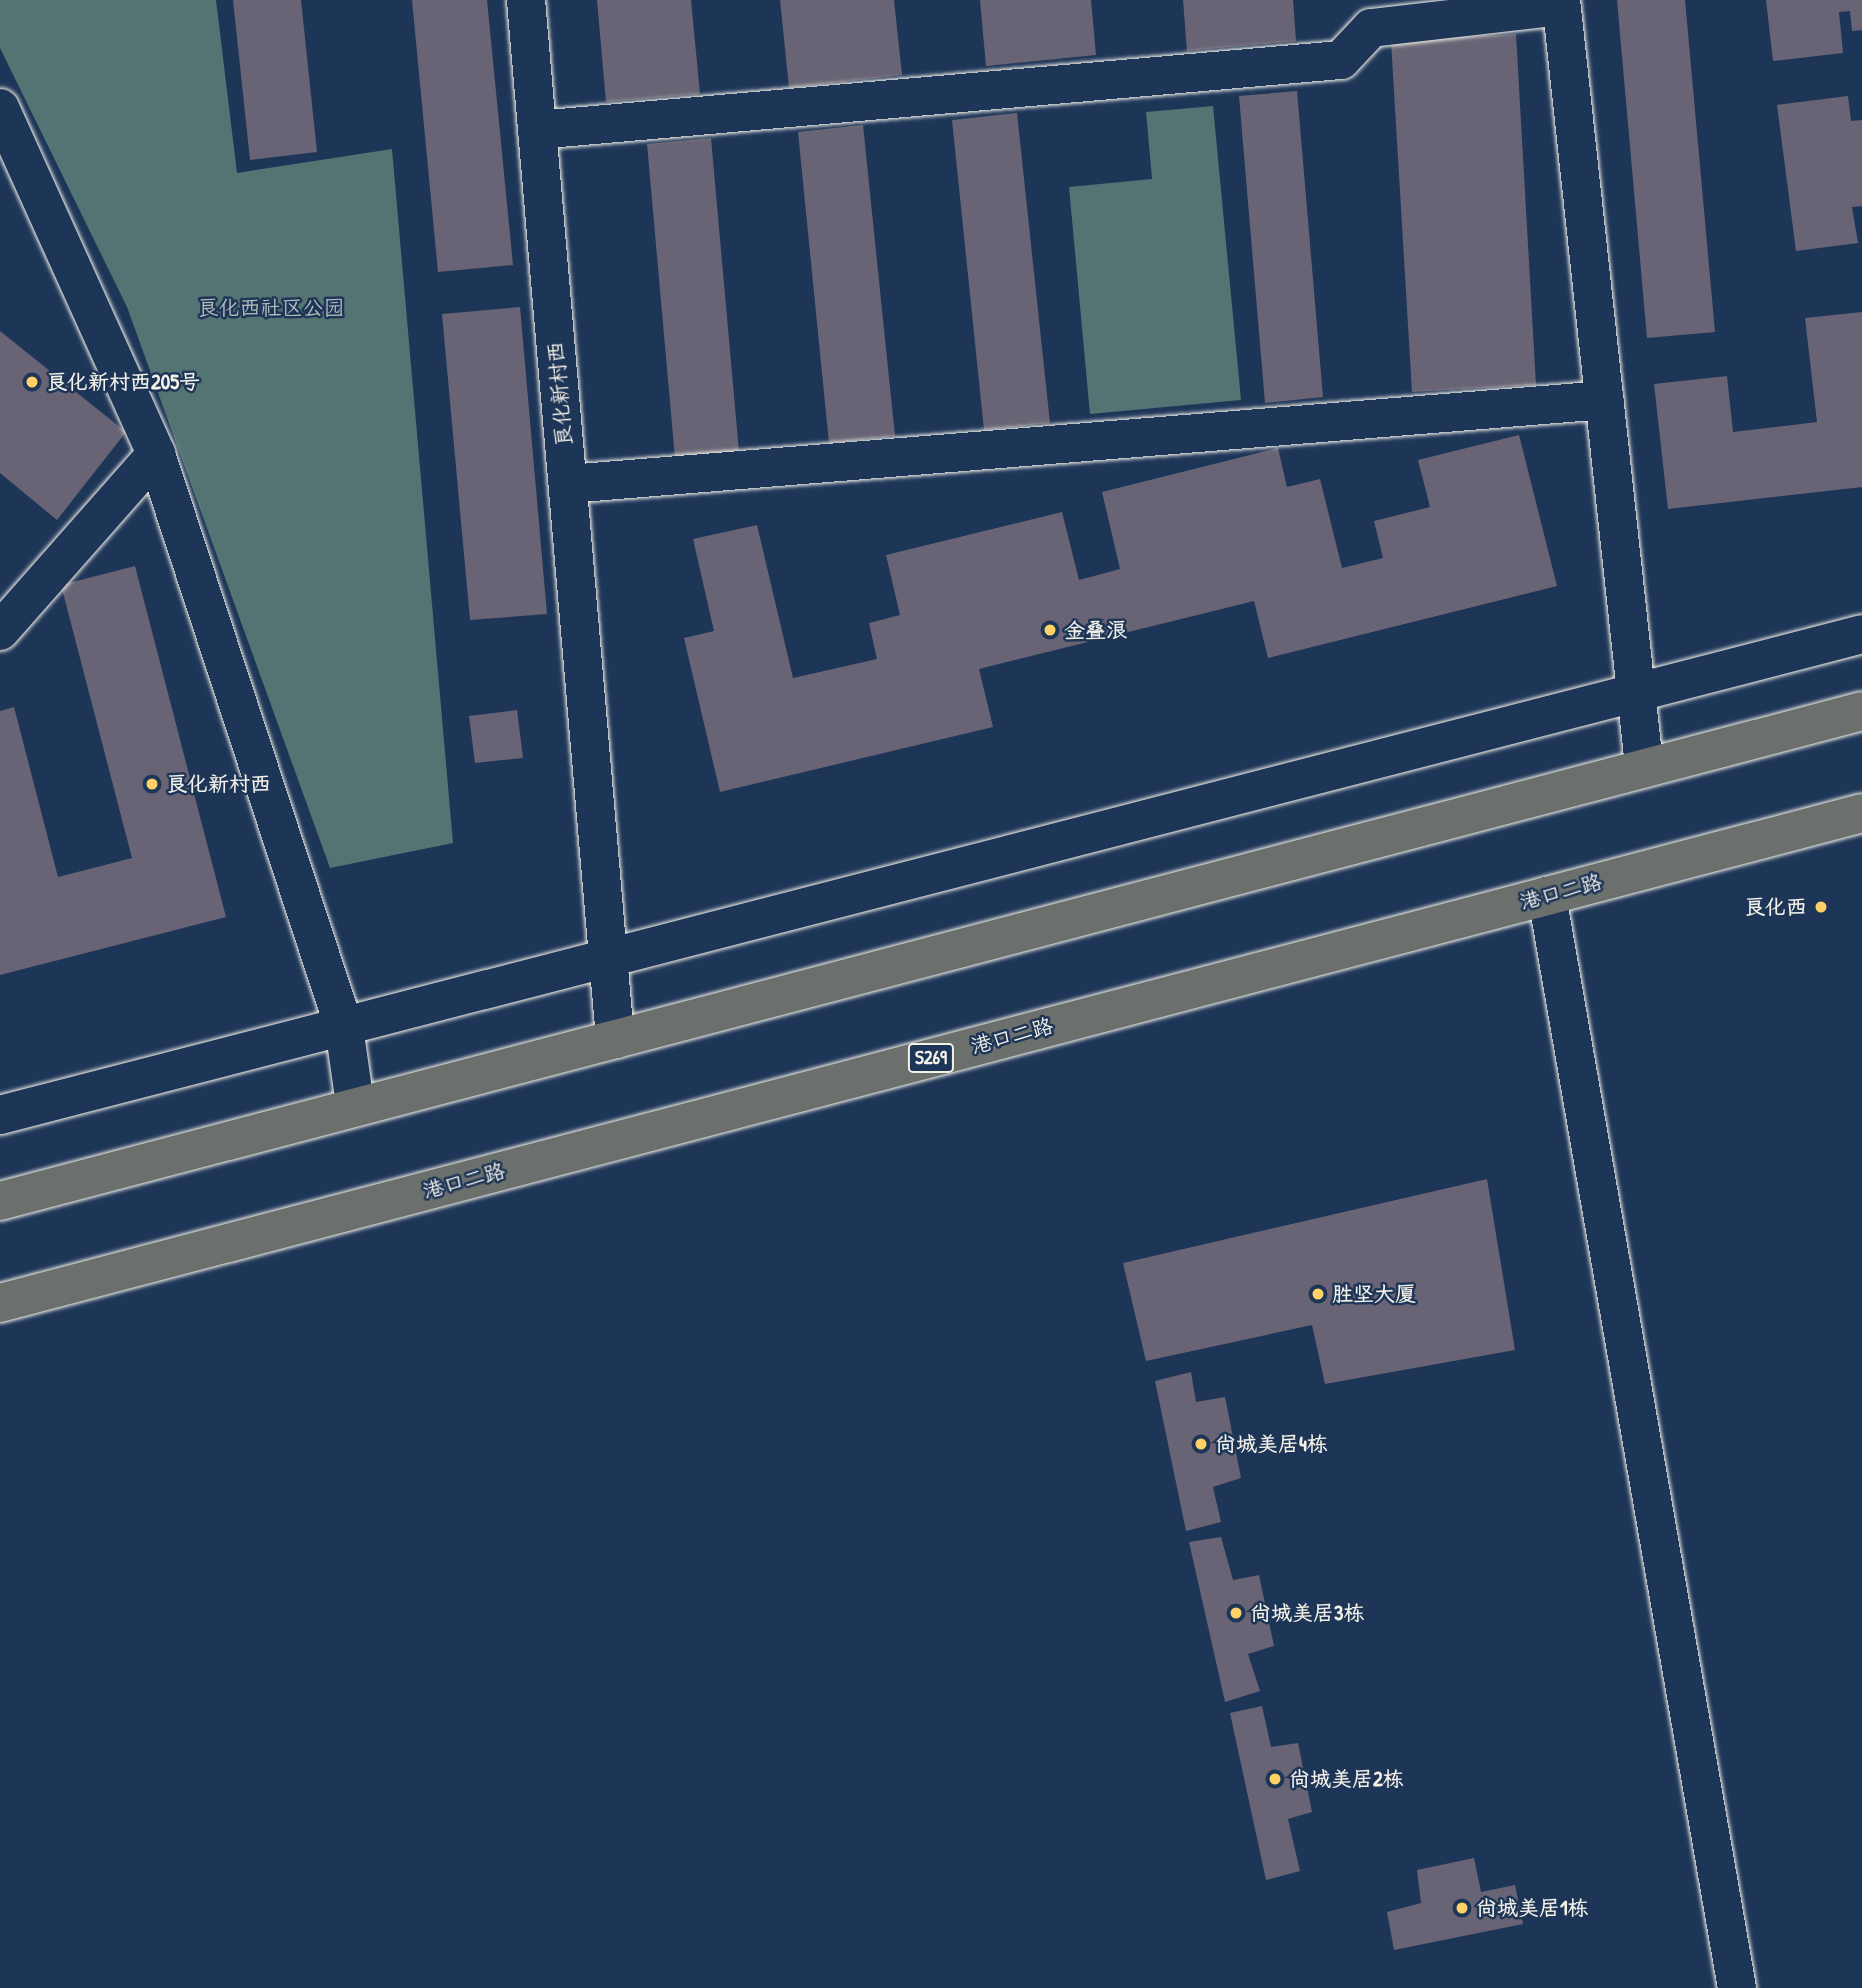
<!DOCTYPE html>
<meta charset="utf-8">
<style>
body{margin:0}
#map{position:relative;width:1862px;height:1988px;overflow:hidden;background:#1d3557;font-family:"Patrick Hand","LXGW WenKai TC",sans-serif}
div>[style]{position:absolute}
.green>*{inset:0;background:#547473}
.building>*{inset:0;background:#686475}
.roads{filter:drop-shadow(0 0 2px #f4f1e8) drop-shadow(0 0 2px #f4f1e8)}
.minor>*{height:38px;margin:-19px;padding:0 19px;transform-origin:19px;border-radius:19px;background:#1d3557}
.major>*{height:38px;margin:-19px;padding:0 19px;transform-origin:19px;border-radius:19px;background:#6b706d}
.dots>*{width:19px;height:19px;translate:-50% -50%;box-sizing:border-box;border:4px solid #1d3557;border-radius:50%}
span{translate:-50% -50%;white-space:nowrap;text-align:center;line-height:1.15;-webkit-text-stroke:5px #1d3557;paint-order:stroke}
.shield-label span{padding:2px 5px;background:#1d3557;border:2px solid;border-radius:5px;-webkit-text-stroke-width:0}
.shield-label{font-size:19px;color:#f4f1e8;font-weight:700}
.park-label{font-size:21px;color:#b4bfb9}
.poi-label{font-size:21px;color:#f4f1e8;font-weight:700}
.left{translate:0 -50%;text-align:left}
.right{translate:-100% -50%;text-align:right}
.street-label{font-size:21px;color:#f4f1e8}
</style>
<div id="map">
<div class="green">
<div style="clip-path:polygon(0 0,216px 0,237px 173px,392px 149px,453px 843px,330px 868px,127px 307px,0 48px)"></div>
<div style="clip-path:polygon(1213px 106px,1241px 400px,1090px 414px,1069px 187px,1152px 179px,1146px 112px)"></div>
</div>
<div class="building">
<div style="clip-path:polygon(233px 0,301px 0,317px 152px,250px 160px)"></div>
<div style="clip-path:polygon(412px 0,487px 0,513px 265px,438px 272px)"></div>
<div style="clip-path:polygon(597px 0,691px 0,700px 94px,606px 102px)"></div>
<div style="clip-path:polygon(780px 0,894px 0,902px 75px,789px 88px)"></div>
<div style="clip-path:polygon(980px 0,1091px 0,1096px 55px,986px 66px)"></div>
<div style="clip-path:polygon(1183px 0,1293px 0,1296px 41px,1187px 51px)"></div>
<div style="clip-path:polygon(1617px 0,1685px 0,1715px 332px,1647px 338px)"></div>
<div style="clip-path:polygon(1766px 0,1862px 0,1862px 30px,1852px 31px,1850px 11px,1839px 12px,1843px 53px,1773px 61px)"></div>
<div style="clip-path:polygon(1516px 34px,1536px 385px,1412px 392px,1391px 41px)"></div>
<div style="clip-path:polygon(1297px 91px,1323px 397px,1265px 403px,1239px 96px)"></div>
<div style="clip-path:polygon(1848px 96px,1851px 121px,1862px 120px,1862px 206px,1852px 207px,1858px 243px,1796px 251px,1777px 105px)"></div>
<div style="clip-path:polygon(1017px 113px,1050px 423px,984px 430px,952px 120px)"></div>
<div style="clip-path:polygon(863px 125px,895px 436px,829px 443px,798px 132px)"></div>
<div style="clip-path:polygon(711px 138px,739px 452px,675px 458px,647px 144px)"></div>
<div style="clip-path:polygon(520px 307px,547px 614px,470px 620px,442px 314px)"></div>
<div style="clip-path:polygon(1862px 312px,1862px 487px,1668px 509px,1654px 384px,1727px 376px,1733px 432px,1817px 422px,1805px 318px)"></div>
<div style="clip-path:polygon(0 331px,126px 432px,57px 520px,0 473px)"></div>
<div style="clip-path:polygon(1519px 435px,1557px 586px,1268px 658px,1254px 601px,979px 669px,993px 727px,720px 792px,684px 638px,714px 631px,693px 539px,757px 525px,793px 678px,877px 659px,869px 623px,900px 615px,886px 555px,1062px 512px,1079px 580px,1120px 569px,1102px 492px,1278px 448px,1287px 487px,1320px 479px,1342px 568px,1383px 558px,1374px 521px,1430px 507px,1418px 460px)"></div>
<div style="clip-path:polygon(135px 566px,226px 917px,0 975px,0 711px,14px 707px,58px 877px,132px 858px,61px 585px)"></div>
<div style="clip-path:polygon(517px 710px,523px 758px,475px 763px,469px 716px)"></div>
<div style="clip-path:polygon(1487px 1179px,1515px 1350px,1325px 1384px,1312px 1325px,1146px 1361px,1123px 1263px)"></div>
<div style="clip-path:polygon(1191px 1372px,1196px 1402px,1225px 1397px,1241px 1478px,1213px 1487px,1221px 1522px,1186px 1531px,1155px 1381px)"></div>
<div style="clip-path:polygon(1221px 1537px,1233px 1580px,1259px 1575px,1274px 1646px,1248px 1654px,1260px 1691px,1225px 1702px,1189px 1542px)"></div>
<div style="clip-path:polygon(1262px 1706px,1271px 1747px,1298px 1743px,1312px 1812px,1288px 1819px,1300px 1871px,1266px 1880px,1230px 1713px)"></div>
<div style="clip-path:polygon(1474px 1858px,1481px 1892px,1515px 1885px,1523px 1924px,1394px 1950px,1387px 1912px,1421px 1903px,1417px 1870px)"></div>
</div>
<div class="roads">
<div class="minor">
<div style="left:526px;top:0;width:1043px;rotate:85.1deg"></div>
<div style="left:1561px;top:0;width:769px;rotate:83.81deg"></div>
<div style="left:0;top:108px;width:380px;rotate:65.7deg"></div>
<div style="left:156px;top:454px;width:603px;rotate:71.84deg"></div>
<div style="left:344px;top:1027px;width:78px;rotate:81.9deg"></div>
<div style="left:537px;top:130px;width:807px;rotate:-4.98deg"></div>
<div style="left:1341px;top:60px;width:44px;rotate:-46.8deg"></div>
<div style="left:1371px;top:28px;width:191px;rotate:-6.6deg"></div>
<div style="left:568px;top:484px;width:1040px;rotate:-4.63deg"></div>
<div style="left:0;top:631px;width:236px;rotate:-48.6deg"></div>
<div style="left:1547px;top:896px;width:1108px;rotate:80.13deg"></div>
<div style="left:0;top:1115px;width:1923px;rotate:-14.48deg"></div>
</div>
<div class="major">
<div style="left:0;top:1201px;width:1925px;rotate:-14.74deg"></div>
<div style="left:0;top:1303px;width:1925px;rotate:-14.74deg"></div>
</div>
</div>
<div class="dots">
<div style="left:32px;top:382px;background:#ffd166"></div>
<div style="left:1050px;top:630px;background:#ffd166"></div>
<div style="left:152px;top:784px;background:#ffd166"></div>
<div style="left:1821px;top:907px;background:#ffd166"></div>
<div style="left:1318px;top:1294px;background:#ffd166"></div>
<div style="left:1201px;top:1444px;background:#ffd166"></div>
<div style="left:1236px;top:1613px;background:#ffd166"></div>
<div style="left:1275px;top:1779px;background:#ffd166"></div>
<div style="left:1462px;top:1908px;background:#ffd166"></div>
</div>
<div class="shield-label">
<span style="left:931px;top:1058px">S269</span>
</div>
<div class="park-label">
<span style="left:271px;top:308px">良化西社区公园</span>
</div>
<div class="poi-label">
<span class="left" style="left:46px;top:382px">良化新村西205号</span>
<span class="left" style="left:1064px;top:630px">金叠浪</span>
<span class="left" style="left:166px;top:784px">良化新村西</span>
<span class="right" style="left:1807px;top:907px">良化西</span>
<span class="left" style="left:1332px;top:1294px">胜坚大厦</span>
<span class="left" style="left:1215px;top:1444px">尚城美居4栋</span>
<span class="left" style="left:1250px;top:1613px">尚城美居3栋</span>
<span class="left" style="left:1289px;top:1779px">尚城美居2栋</span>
<span class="left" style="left:1476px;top:1908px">尚城美居1栋</span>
</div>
<div class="street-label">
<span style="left:560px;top:394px;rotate:-95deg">良化新村西</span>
<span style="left:1561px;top:892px;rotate:-15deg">港口二路</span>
<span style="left:1012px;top:1036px;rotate:-15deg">港口二路</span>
<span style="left:464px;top:1181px;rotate:-15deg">港口二路</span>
</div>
</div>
